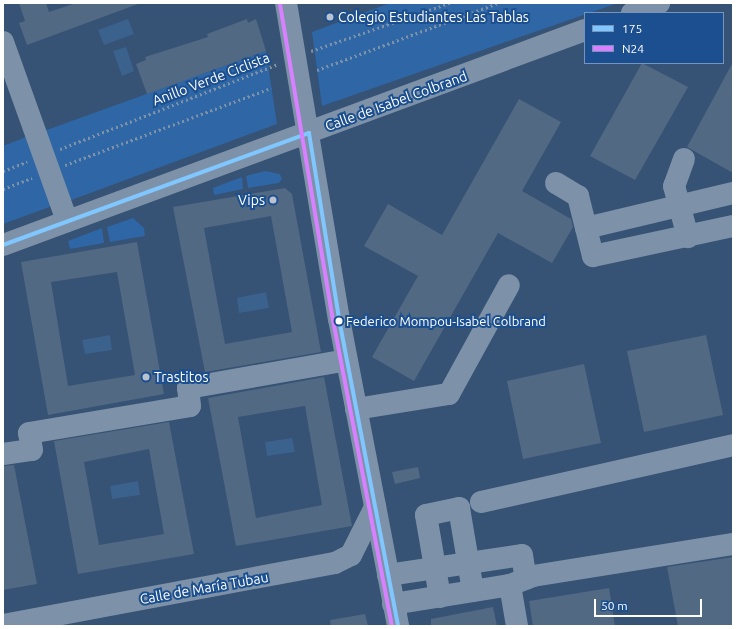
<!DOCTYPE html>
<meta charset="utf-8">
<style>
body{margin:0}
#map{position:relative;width:736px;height:629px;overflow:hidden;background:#365274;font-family:Ubuntu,sans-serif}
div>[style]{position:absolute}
.green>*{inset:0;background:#2f66a5}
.water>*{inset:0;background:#3b618d}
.building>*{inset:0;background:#526984}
.path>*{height:2.5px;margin-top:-1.25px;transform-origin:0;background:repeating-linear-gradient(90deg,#7d92a8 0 2px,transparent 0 5px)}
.minor>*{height:22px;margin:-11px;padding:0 11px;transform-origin:11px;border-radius:11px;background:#7d92a8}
.bus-1>*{height:4px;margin:-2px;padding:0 2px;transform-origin:2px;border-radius:2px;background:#80c6ff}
.bus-2>*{height:4px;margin:-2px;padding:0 2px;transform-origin:2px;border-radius:2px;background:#d880ff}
.dots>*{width:11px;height:11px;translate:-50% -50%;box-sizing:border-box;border:2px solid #1b4f8f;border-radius:50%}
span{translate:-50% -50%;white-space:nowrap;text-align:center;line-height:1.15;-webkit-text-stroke:4px #1b4f8f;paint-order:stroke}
.bus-label{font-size:13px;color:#fff}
.left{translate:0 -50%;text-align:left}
.poi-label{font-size:14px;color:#fff}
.right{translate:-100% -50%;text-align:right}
.street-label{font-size:14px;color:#fff}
.frame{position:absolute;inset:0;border:4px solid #fff;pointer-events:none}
.legend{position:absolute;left:584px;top:12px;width:140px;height:52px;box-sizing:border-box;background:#1b4f8f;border:1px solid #7695bc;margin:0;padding:5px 7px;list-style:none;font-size:12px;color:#fff}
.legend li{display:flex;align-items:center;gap:8px;height:20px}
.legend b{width:20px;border:1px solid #7695bc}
.scale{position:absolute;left:594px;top:599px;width:108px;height:18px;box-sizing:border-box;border:2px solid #fff;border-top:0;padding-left:5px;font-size:12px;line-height:14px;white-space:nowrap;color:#fff;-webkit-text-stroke:3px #1b4f8f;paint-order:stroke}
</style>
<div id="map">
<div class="green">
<div style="clip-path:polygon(390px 3px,618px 3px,322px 106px,312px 32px)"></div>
<div style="clip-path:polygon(266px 51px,277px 124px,66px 202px,41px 132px)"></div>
<div style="clip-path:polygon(31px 135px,55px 205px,3px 224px,3px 146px)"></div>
<div style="clip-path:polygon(265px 171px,280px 174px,282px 179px,279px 183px,248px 188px,246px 176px)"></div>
<div style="clip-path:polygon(242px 177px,243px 189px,214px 195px,213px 188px)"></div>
<div style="clip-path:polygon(133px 218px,144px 228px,145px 236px,110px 242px,107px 227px)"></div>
<div style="clip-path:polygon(102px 228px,104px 243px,70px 249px,68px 241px)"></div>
</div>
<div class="water">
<div style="clip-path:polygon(128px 19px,134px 34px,104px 45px,98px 30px)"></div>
<div style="clip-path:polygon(126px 47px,134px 71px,122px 76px,113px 51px)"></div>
<div style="clip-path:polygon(266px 292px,269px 308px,239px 313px,237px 298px)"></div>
<div style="clip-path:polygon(110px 335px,112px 350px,85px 354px,82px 340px)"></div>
<div style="clip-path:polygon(292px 438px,295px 452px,267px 456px,265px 442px)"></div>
<div style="clip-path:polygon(138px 481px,140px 495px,112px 499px,110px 486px)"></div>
</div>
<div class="building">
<div style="clip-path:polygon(19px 3px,46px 3px,49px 12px,76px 3px,138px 4px,27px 45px,19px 23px,25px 21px)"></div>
<div style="clip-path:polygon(247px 19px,248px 23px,256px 19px,266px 51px,147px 94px,136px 64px,146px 60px,145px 57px,208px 37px,207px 34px)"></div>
<div style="clip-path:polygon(733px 62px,733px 173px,687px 147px)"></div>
<div style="clip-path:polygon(642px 63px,688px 87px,635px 180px,590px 156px)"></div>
<div style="clip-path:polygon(519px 99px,561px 122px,522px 191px,571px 219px,573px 227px,552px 263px,498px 233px,414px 381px,372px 357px,418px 276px,364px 246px,388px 204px,442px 235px)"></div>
<div style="clip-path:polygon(evenodd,285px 188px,292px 194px,321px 352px,205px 372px,173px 207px,285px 188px,271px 216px,292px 332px,225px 344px,204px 228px,271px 216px)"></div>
<div style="clip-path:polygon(evenodd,137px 242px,164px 394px,48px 415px,21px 262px,137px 242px,117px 272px,135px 375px,68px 386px,51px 282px,117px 272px)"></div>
<div style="clip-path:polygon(706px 335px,723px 415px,644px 432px,627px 351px)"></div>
<div style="clip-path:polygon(584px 364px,601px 443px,523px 459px,507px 381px)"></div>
<div style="clip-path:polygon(evenodd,324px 377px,352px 526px,236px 546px,208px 398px,324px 377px,305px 406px,322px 505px,256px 518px,238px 417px,305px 406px)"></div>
<div style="clip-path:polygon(evenodd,169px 422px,194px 554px,78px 574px,54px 441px,169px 422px,149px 449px,164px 534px,99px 545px,84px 462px,149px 449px)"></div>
<div style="clip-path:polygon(14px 465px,37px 584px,3px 590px,3px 466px)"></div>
<div style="clip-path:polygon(418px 467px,420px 478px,395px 484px,392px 472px)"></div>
<div style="clip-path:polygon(733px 557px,733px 626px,678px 626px,667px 567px)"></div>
<div style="clip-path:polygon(609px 588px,615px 626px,533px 626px,529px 601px)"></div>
<div style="clip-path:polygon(493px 607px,497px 626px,431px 626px,431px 619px)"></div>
<div style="clip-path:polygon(365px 614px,368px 626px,331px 626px,330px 620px)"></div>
</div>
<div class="path">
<div style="left:311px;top:51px;width:147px;rotate:-19.1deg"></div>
<div style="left:317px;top:70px;width:193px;rotate:-20.3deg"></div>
<div style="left:60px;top:149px;width:234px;rotate:-21.3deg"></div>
<div style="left:65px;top:165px;width:220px;rotate:-20.5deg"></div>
<div style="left:3px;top:171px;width:26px;rotate:-21deg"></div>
<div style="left:3px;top:189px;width:31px;rotate:-21deg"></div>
</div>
<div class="minor">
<div style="left:286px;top:3px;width:320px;rotate:80.5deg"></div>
<div style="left:339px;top:319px;width:313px;rotate:79.1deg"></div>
<div style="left:632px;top:13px;width:29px;rotate:-20deg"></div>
<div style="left:3px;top:42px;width:190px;rotate:70.3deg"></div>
<div style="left:684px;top:159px;width:29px;rotate:110deg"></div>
<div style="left:674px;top:186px;width:53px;rotate:74.6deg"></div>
<div style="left:556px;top:183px;width:26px;rotate:31deg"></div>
<div style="left:578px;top:196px;width:62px;rotate:76deg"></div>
<div style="left:593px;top:256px;width:143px;rotate:-12.1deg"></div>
<div style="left:586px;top:228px;width:151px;rotate:-13.4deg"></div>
<div style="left:3px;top:245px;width:620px;rotate:-20.28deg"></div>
<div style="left:356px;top:409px;width:94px;rotate:-9.2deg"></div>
<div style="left:449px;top:394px;width:124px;rotate:-61.2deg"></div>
<div style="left:3px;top:454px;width:29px;rotate:-8deg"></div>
<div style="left:32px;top:450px;width:17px;rotate:-100deg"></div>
<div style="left:29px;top:433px;width:163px;rotate:-9.5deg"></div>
<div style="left:190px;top:406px;width:18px;rotate:-96deg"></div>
<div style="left:188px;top:388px;width:161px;rotate:-10deg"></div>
<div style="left:481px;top:502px;width:258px;rotate:-12.7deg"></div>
<div style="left:388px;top:575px;width:135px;rotate:-8.5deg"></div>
<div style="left:522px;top:555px;width:24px;rotate:81deg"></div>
<div style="left:510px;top:585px;width:42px;rotate:80.3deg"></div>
<div style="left:440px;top:597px;width:83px;rotate:-99.7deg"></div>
<div style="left:426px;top:515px;width:34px;rotate:-12deg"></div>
<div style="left:459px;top:508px;width:84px;rotate:80.4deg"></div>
<div style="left:393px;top:604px;width:119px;rotate:-9.2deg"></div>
<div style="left:510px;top:585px;width:25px;rotate:-21deg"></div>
<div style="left:533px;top:576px;width:203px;rotate:-9.1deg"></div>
<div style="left:3px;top:625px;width:338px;rotate:-10.6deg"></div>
<div style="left:335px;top:563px;width:18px;rotate:-27deg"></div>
<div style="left:351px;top:555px;width:54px;rotate:-63.4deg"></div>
</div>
<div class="bus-1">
<div style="left:3px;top:245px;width:326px;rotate:-20.1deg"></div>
<div style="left:309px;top:133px;width:188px;rotate:80.8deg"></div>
<div style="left:339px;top:319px;width:313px;rotate:79.1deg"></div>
</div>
<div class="bus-2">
<div style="left:280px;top:4px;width:320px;rotate:80.5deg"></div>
<div style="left:333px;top:320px;width:312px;rotate:79.1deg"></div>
</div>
<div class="dots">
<div style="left:330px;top:17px;background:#b9c2ce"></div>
<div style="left:273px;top:200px;background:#b9c2ce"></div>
<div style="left:339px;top:321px;background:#fff"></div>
<div style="left:146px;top:377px;background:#b9c2ce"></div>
</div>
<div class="bus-label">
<span class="left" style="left:346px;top:321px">Federico Mompou-Isabel Colbrand</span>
</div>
<div class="poi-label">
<span class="left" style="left:338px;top:17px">Colegio Estudiantes Las Tablas</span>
<span class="right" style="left:265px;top:200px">Vips</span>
<span class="left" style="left:154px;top:377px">Trastitos</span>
</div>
<div class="street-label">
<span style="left:211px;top:79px;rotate:-21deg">Anillo Verde Ciclista</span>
<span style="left:396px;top:101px;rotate:-20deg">Calle de Isabel Colbrand</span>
<span style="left:204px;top:588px;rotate:-10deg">Calle de María Tubau</span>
</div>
<div class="frame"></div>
<ul class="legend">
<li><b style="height:5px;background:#80c6ff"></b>175</li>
<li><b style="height:5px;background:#d880ff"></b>N24</li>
</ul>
<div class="scale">50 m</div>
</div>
